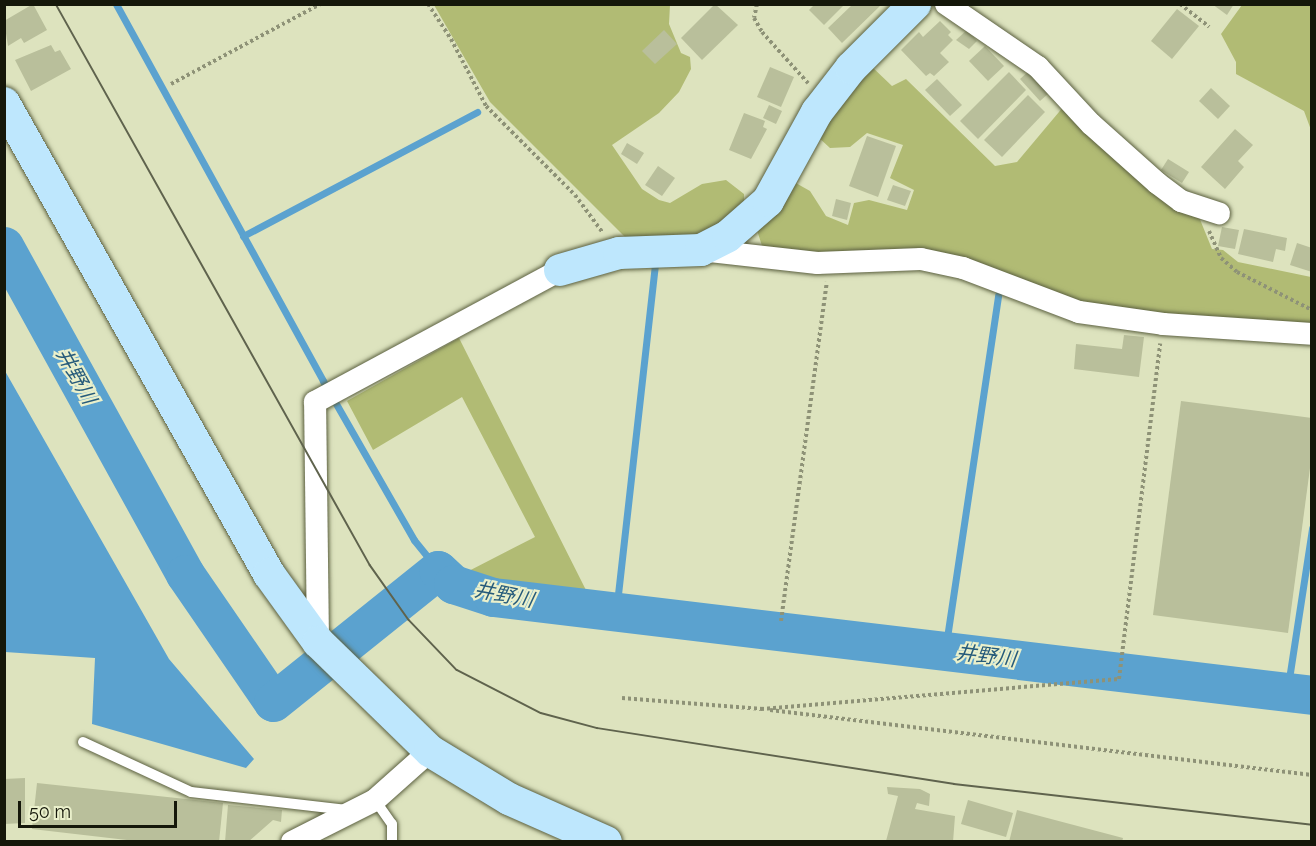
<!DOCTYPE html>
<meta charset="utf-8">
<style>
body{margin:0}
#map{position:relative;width:1316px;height:846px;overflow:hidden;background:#dde3be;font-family:Raleway,"Noto Sans JP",sans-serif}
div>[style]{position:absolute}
.green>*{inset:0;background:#b1bb74}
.water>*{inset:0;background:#5ba2cf}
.stream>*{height:7px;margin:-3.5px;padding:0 3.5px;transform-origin:3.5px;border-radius:3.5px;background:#5ba2cf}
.river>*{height:39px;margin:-19.5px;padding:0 19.5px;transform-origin:19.5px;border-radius:19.5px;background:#5ba2cf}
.building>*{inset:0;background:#b9bf9b}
.path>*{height:4px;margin-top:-2px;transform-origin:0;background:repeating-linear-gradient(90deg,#8e9277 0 3px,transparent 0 6px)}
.roads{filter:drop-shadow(0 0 2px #5b6040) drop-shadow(0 0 2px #5b6040)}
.lane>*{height:10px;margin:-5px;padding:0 5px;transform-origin:5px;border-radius:5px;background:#fff}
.street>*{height:22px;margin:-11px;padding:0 11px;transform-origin:11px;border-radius:11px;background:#fff}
.secondary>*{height:32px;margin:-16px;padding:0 16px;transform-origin:16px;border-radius:16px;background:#bee7fd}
.tram>*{height:1.5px;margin:-0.75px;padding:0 0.75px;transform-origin:0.75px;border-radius:0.75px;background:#5f634d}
span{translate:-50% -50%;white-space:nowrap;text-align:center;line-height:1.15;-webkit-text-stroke:4.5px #eaf0cb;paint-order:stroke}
.water-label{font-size:20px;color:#265b7b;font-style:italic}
.frame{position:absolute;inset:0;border:6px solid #15170a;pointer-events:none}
.scale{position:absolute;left:18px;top:801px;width:159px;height:27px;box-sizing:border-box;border:3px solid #15170a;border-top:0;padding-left:8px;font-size:18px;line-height:21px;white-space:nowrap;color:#15170a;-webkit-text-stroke:4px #eaf0cb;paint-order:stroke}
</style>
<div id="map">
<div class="green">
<div style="clip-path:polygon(434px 5px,670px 5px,669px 24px,681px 53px,690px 57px,691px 69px,679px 92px,659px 113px,612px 145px,642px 189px,659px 200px,670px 203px,702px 184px,726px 180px,744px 194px,744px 211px,705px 233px,630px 242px,490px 102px)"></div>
<div style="clip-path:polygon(1242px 5px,1311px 5px,1311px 130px,1304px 111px,1236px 74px,1236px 62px,1221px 34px)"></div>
<div style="clip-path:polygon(870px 65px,892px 86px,906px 79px,995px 166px,1017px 162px,1064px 106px,1199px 217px,1212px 249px,1223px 250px,1238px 262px,1311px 277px,1311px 327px,1077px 305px,1025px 284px,763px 249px,756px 227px,794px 182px,810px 191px,826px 216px,848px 225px,854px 203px,869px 200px,907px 210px,914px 190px,890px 178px,903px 145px,867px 133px,850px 147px,830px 148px,817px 136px)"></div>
<div style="clip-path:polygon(459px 338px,593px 604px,497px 592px,459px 576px,535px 537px,462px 397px,373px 450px,347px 401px)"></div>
</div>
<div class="water">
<div style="clip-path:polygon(5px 371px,169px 659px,254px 759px,246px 768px,92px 724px,95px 658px,5px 652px)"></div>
</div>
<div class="stream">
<div style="left:116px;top:4px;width:430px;rotate:61.2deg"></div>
<div style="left:323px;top:381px;width:183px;rotate:60.2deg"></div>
<div style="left:414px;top:540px;width:38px;rotate:51deg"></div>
<div style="left:243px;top:236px;width:265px;rotate:-27.9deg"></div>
<div style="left:616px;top:612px;width:348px;rotate:-83.6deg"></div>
<div style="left:945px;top:651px;width:360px;rotate:-81.5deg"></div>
<div style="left:1287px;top:692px;width:166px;rotate:-81.3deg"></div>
</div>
<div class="river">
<div style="left:4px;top:246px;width:375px;rotate:61.1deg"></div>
<div style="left:185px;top:574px;width:155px;rotate:55.5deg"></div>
<div style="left:273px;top:702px;width:211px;rotate:-38.7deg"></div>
<div style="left:438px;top:570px;width:21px;rotate:43deg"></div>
<div style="left:453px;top:584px;width:42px;rotate:18deg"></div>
<div style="left:493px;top:597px;width:825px;rotate:6.82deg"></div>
</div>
<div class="building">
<div style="clip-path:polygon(33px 4px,47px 30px,24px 43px,21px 38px,8px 46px,4px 21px)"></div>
<div style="clip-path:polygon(715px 4px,738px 25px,702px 60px,681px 38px)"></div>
<div style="clip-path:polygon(815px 4px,845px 4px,824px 25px,809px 10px)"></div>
<div style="clip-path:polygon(853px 4px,882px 4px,842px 43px,828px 28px)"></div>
<div style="clip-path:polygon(1212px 4px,1234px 4px,1227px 15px)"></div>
<div style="clip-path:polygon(1177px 9px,1199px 26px,1172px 59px,1151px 41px)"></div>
<div style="clip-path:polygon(940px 21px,951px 32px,948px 35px,953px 40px,940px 53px,949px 62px,934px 76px,930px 73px,926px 76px,901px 50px,919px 32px,923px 37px)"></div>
<div style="clip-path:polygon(664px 30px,677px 44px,655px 64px,642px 51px)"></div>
<div style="clip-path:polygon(967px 30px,977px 41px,969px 49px,956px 40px)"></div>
<div style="clip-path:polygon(51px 45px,55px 52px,60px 50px,71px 69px,31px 91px,15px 60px)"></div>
<div style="clip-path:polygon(985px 46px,1004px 66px,988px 81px,969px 61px)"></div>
<div style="clip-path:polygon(770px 67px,794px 77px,781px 107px,757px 97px)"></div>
<div style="clip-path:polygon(1029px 71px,1049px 93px,1040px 101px,1020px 79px)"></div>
<div style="clip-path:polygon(1009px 72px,1026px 90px,978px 139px,960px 121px)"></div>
<div style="clip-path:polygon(937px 79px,962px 105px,950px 116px,925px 90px)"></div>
<div style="clip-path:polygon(1211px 88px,1230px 106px,1218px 119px,1199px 101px)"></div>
<div style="clip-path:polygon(1028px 95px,1045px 112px,1002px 157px,984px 140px)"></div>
<div style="clip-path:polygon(769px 105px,782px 111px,776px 124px,763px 118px)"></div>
<div style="clip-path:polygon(744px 113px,765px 121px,763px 127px,767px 129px,751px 159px,729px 150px)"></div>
<div style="clip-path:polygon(1235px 129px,1253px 145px,1238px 161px,1244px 167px,1225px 189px,1201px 167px)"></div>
<div style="clip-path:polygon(867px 136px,896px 146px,878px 197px,849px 186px)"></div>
<div style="clip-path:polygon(627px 143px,644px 153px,637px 164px,621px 154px)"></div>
<div style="clip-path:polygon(1168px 159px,1189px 172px,1182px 183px,1161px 170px)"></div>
<div style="clip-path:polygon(658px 166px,675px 178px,662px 196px,645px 185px)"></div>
<div style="clip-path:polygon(893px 185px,911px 191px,905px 206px,887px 200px)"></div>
<div style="clip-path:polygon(836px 199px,851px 203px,847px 220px,832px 216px)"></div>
<div style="clip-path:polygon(1222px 227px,1239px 230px,1235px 249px,1218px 246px)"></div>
<div style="clip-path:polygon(1244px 229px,1287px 238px,1285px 251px,1276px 249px,1273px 262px,1238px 254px)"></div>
<div style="clip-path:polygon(1297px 243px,1312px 248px,1312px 272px,1290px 265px)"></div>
<div style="clip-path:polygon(1124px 335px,1144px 337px,1139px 377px,1074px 369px,1076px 344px,1122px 349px)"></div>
<div style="clip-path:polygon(1181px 401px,1312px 418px,1312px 453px,1288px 633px,1153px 615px)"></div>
<div style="clip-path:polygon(25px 778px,25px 823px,4px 824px,4px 779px)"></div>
<div style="clip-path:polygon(37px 783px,223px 803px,219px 842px,144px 842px,32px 829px)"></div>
<div style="clip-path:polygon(887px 787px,920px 789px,930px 794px,929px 806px,917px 803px,915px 809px,955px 816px,953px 842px,886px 841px,898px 796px,888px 794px)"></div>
<div style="clip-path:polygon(968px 800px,1013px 813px,1006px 837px,961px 824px)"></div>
<div style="clip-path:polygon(228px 805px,282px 810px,281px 822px,273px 820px,248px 842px,225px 842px)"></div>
<div style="clip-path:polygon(1017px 810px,1123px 838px,1122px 842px,1009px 842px)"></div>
</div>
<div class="path">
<div style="left:428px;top:4px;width:42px;rotate:56.7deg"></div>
<div style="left:451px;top:39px;width:76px;rotate:62.4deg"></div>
<div style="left:486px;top:106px;width:126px;rotate:45deg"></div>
<div style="left:575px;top:195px;width:47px;rotate:53.6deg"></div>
<div style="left:757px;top:4px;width:14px;rotate:102deg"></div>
<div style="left:754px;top:18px;width:16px;rotate:60deg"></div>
<div style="left:762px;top:32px;width:69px;rotate:48deg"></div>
<div style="left:1180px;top:4px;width:37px;rotate:38deg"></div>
<div style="left:171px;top:84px;width:169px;rotate:-28.2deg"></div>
<div style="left:1209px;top:231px;width:30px;rotate:66deg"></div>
<div style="left:1221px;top:258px;width:21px;rotate:41deg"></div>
<div style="left:1237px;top:272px;width:84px;rotate:26.9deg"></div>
<div style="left:781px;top:621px;width:342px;rotate:-82.3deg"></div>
<div style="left:622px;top:698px;width:141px;rotate:4.5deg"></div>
<div style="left:761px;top:709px;width:359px;rotate:-4.8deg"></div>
<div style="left:1119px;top:679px;width:338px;rotate:-83deg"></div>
<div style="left:770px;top:710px;width:546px;rotate:6.84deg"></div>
</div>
<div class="roads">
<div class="lane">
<div style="left:83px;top:742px;width:119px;rotate:24.8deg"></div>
<div style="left:191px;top:792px;width:157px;rotate:6.6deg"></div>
<div style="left:375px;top:800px;width:29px;rotate:55deg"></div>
<div style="left:392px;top:824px;width:18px;rotate:90deg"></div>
</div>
<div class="street">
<div style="left:946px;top:4px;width:112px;rotate:34.4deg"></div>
<div style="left:1038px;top:67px;width:78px;rotate:47.1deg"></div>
<div style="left:1091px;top:124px;width:89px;rotate:41.8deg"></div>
<div style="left:1157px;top:183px;width:30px;rotate:37deg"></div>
<div style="left:1181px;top:201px;width:40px;rotate:18deg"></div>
<div style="left:701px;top:250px;width:117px;rotate:6.4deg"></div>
<div style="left:817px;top:263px;width:104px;rotate:-2.2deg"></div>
<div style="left:921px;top:259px;width:43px;rotate:12.1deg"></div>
<div style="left:963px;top:268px;width:124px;rotate:20.8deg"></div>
<div style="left:1079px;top:312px;width:85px;rotate:8.1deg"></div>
<div style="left:1163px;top:324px;width:149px;rotate:3.8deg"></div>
<div style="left:318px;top:642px;width:240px;rotate:-90.7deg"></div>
<div style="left:315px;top:402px;width:278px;rotate:-28.3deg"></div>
<div style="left:292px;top:842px;width:93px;rotate:-26.8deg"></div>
<div style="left:375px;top:800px;width:74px;rotate:-41.7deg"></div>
</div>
<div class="secondary">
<div style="left:4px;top:103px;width:540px;rotate:60.64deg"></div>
<div style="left:269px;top:574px;width:84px;rotate:54.2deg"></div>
<div style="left:318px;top:642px;width:156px;rotate:44.2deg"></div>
<div style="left:430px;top:751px;width:92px;rotate:31.3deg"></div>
<div style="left:509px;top:799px;width:106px;rotate:23.9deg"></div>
<div style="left:560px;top:270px;width:61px;rotate:-16.1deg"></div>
<div style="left:619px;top:253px;width:82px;rotate:-2.1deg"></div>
<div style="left:701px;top:250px;width:30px;rotate:-27deg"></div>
<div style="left:728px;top:236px;width:53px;rotate:-41.2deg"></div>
<div style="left:768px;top:201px;width:102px;rotate:-61.2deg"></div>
<div style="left:817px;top:112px;width:56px;rotate:-52.3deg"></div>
<div style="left:851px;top:68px;width:91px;rotate:-45deg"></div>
</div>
</div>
<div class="tram">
<div style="left:56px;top:4px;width:643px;rotate:60.76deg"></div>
<div style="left:370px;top:565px;width:67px;rotate:54.7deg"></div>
<div style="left:409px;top:620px;width:69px;rotate:46.2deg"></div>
<div style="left:457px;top:670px;width:94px;rotate:27.1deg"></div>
<div style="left:541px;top:713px;width:58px;rotate:15deg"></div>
<div style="left:597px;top:728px;width:361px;rotate:8.9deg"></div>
<div style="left:954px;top:784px;width:360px;rotate:6.5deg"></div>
</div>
<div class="water-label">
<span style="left:76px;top:376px;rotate:61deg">井野川</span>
<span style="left:504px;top:595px;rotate:11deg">井野川</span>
<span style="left:986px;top:656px;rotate:7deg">井野川</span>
</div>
<div class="frame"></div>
<div class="scale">50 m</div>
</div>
